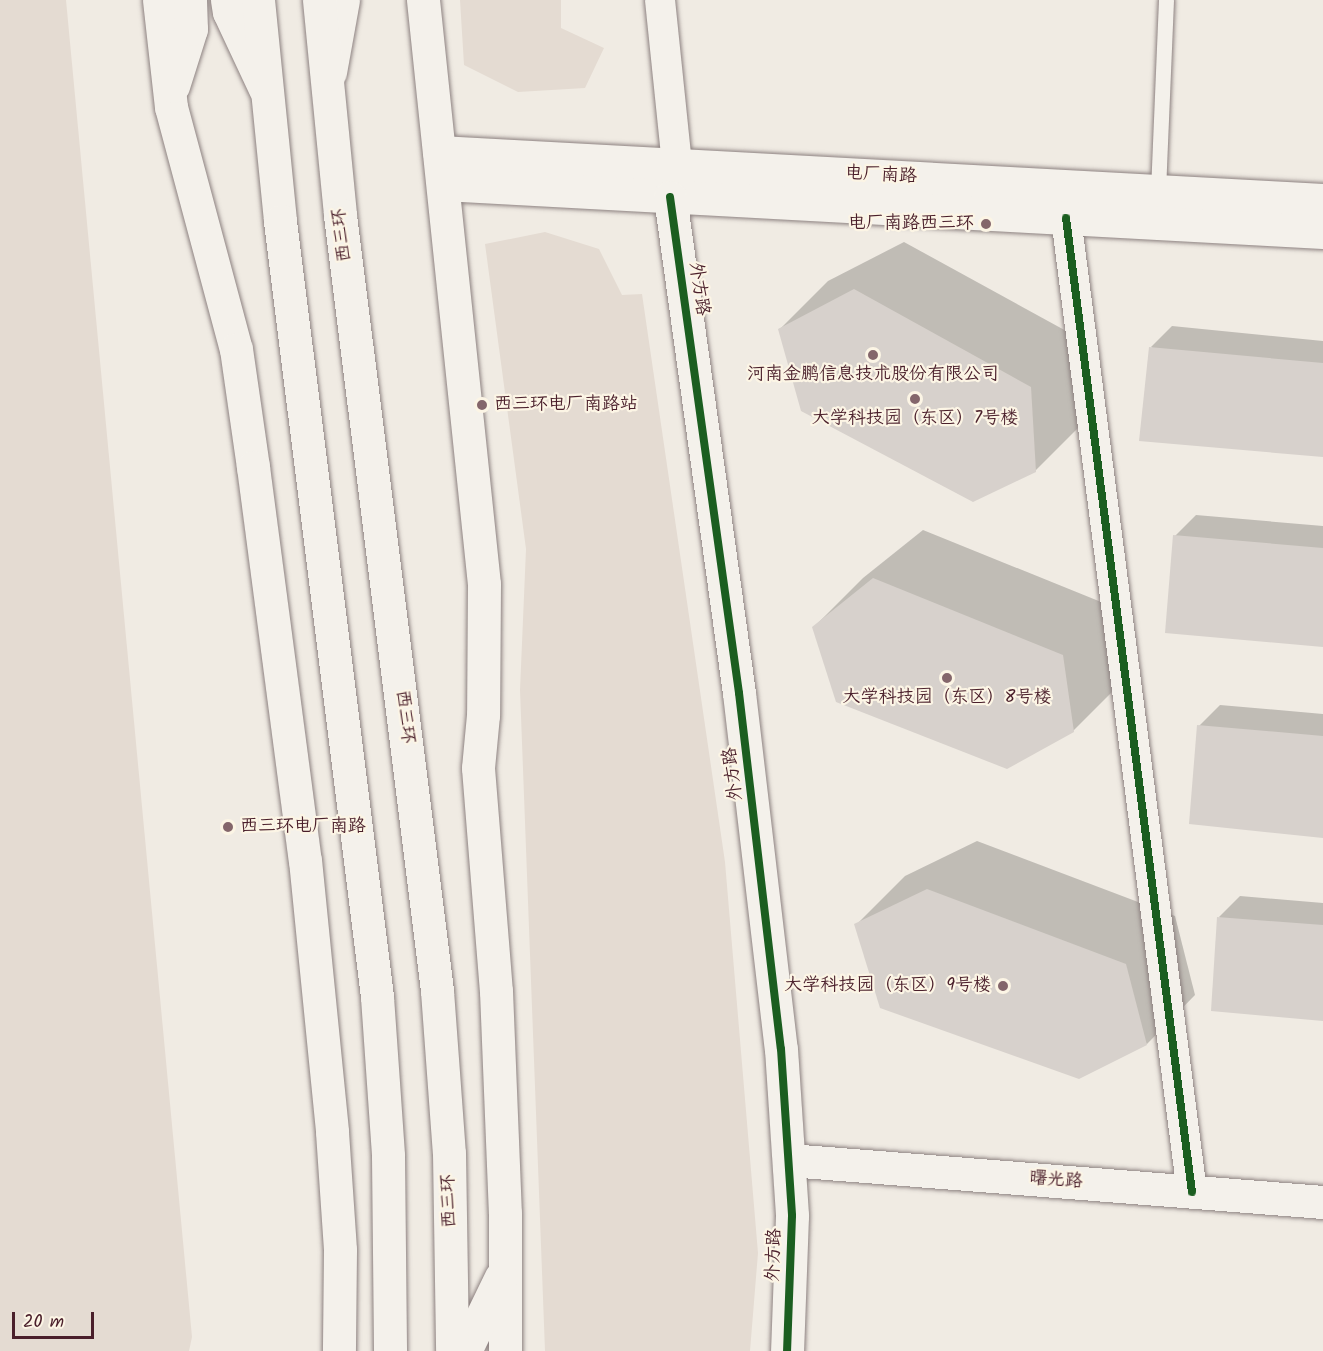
<!DOCTYPE html>
<meta charset="utf-8">
<style>
body{margin:0}
#map{position:relative;width:1323px;height:1351px;overflow:hidden;background:#f0ebe3;font-family:Kalam,"LXGW WenKai TC",sans-serif}
div>[style]{position:absolute}
.green>*{inset:0;background:#e4dbd2}
.shadow>*{inset:0;background:#0003}
.building>*{inset:0;background:#d7d1cc}
.roads{filter:drop-shadow(0 0 2px #8d8281) drop-shadow(0 0 2px #8d8281)}
.lane>*{height:15px;margin:-7.5px;padding:0 7.5px;transform-origin:7.5px;border-radius:7.5px;background:#f4f1eb}
.street>*{height:30px;margin:-15px;padding:0 15px;transform-origin:15px;border-radius:15px;background:#f4f1eb}
.secondary>*{height:33px;margin:-16.5px;padding:0 16.5px;transform-origin:16.5px;border-radius:16.5px;background:#f4f1eb}
.primary>*{height:33px;margin:-16.5px;padding:0 16.5px;transform-origin:16.5px;border-radius:16.5px;background:#f4f1eb}
.highway>*{height:33px;margin:-16.5px;padding:0 16.5px;transform-origin:16.5px;border-radius:16.5px;background:#f4f1eb}
.cycleway>*{height:8px;margin:-4px;padding:0 4px;transform-origin:4px;border-radius:4px;background:#1b5e20}
.dots>*{width:16px;height:16px;translate:-50% -50%;box-sizing:border-box;border:3px solid #fcf5e5;border-radius:50%}
span{translate:-50% -50%;white-space:nowrap;text-align:center;line-height:1.15;-webkit-text-stroke:4.5px #fcf5e5;paint-order:stroke}
.street-label{font-size:18px;color:#4a1f2b}
.poi-label{font-size:18px;color:#4a1f2b}
.right{translate:-100% -50%;text-align:right}
.left{translate:0 -50%;text-align:left}
.scale{position:absolute;left:12px;top:1312px;width:82px;height:27px;box-sizing:border-box;border:3px solid #4a1f2b;border-top:0;padding-left:8px;font-size:18px;line-height:21px;white-space:nowrap;color:#4a1f2b;-webkit-text-stroke:4px #fcf5e5;paint-order:stroke}
</style>
<div id="map">
<div class="green">
<div style="clip-path:polygon(0 0,66px 0,192px 1337px,189px 1351px,0 1351px)"></div>
<div style="clip-path:polygon(460px 0,561px 0,561px 28px,604px 48px,585px 88px,518px 92px,464px 65px)"></div>
<div style="clip-path:polygon(545px 232px,599px 249px,622px 295px,642px 294px,725px 862px,758px 1253px,750px 1351px,545px 1351px,520px 690px,526px 549px,485px 244px)"></div>
</div>
<div class="shadow">
<div style="clip-path:polygon(904px 242px,1079px 338px,1084px 422px,1035px 471px,779px 330px,828px 281px)"></div>
<div style="clip-path:polygon(1172px 326px,1323px 341px,1323px 455px,1151px 347px)"></div>
<div style="clip-path:polygon(1196px 515px,1323px 526px,1323px 646px,1175px 536px)"></div>
<div style="clip-path:polygon(923px 530px,1111px 606px,1122px 682px,1073px 731px,814px 627px,863px 578px)"></div>
<div style="clip-path:polygon(1220px 705px,1323px 714px,1323px 837px,1199px 726px)"></div>
<div style="clip-path:polygon(977px 841px,1175px 916px,1195px 995px,1147px 1044px,856px 925px,905px 876px)"></div>
<div style="clip-path:polygon(1240px 896px,1323px 903px,1323px 1020px,1219px 917px)"></div>
</div>
<div class="building">
<div style="clip-path:polygon(854px 289px,1031px 387px,1036px 472px,973px 502px,801px 411px,778px 329px)"></div>
<div style="clip-path:polygon(1149px 347px,1323px 363px,1323px 457px,1139px 441px)"></div>
<div style="clip-path:polygon(1173px 535px,1323px 548px,1323px 647px,1165px 633px)"></div>
<div style="clip-path:polygon(873px 578px,1063px 655px,1074px 732px,1007px 769px,836px 702px,812px 627px)"></div>
<div style="clip-path:polygon(1197px 725px,1323px 736px,1323px 838px,1189px 824px)"></div>
<div style="clip-path:polygon(927px 889px,1126px 964px,1147px 1045px,1079px 1079px,880px 1008px,854px 924px)"></div>
<div style="clip-path:polygon(1217px 917px,1323px 925px,1323px 1021px,1211px 1011px)"></div>
</div>
<div class="roads">
<div class="lane">
<div style="left:1158px;top:191px;width:191px;rotate:-87.6deg"></div>
</div>
<div class="street">
<div style="left:660px;top:0;width:166px;rotate:84.1deg"></div>
<div style="left:1066px;top:218px;width:982px;rotate:82.63deg"></div>
</div>
<div class="secondary">
<div style="left:159px;top:0;width:108px;rotate:83.6deg"></div>
<div style="left:171px;top:107px;width:251px;rotate:75deg"></div>
<div style="left:236px;top:349px;width:119px;rotate:81.8deg"></div>
<div style="left:253px;top:467px;width:396px;rotate:82.5deg"></div>
<div style="left:305px;top:860px;width:273px;rotate:84.3deg"></div>
<div style="left:332px;top:1132px;width:118px;rotate:86.1deg"></div>
<div style="left:340px;top:1250px;width:101px;rotate:90.6deg"></div>
<div style="left:423px;top:0;width:587px;rotate:84.04deg"></div>
<div style="left:484px;top:584px;width:131px;rotate:90.4deg"></div>
<div style="left:483px;top:715px;width:53px;rotate:95.4deg"></div>
<div style="left:478px;top:768px;width:224px;rotate:85.4deg"></div>
<div style="left:496px;top:991px;width:222px;rotate:87.7deg"></div>
<div style="left:505px;top:1213px;width:138px;rotate:90deg"></div>
<div style="left:173px;top:86px;width:60px;rotate:-72.5deg"></div>
<div style="left:191px;top:29px;width:29px;rotate:-92deg"></div>
<div style="left:439px;top:152px;width:885px;rotate:3.11deg"></div>
<div style="left:443px;top:184px;width:881px;rotate:3.12deg"></div>
<div style="left:670px;top:197px;width:501px;rotate:82.08deg"></div>
<div style="left:739px;top:693px;width:358px;rotate:83.3deg"></div>
<div style="left:781px;top:1049px;width:167px;rotate:86.2deg"></div>
<div style="left:792px;top:1216px;width:135px;rotate:92.1deg"></div>
<div style="left:789px;top:1160px;width:536px;rotate:4.5deg"></div>
<div style="left:465px;top:1351px;width:82px;rotate:-64.1deg"></div>
</div>
<div class="primary">
<div style="left:227px;top:0;width:12px;rotate:81deg"></div>
<div style="left:229px;top:12px;width:85px;rotate:64.9deg"></div>
<div style="left:330px;top:72px;width:73px;rotate:-79.8deg"></div>
</div>
<div class="highway">
<div style="left:258px;top:0;width:222px;rotate:84.3deg"></div>
<div style="left:280px;top:221px;width:782px;rotate:82.87deg"></div>
<div style="left:377px;top:997px;width:159px;rotate:86deg"></div>
<div style="left:388px;top:1156px;width:195px;rotate:89.4deg"></div>
<div style="left:319px;top:0;width:216px;rotate:84.4deg"></div>
<div style="left:340px;top:215px;width:782px;rotate:82.87deg"></div>
<div style="left:437px;top:991px;width:162px;rotate:85.8deg"></div>
<div style="left:449px;top:1153px;width:198px;rotate:89.1deg"></div>
</div>
</div>
<div class="cycleway">
<div style="left:670px;top:197px;width:501px;rotate:82.08deg"></div>
<div style="left:739px;top:693px;width:358px;rotate:83.3deg"></div>
<div style="left:781px;top:1049px;width:167px;rotate:86.2deg"></div>
<div style="left:792px;top:1216px;width:135px;rotate:92.1deg"></div>
<div style="left:1066px;top:218px;width:982px;rotate:82.63deg"></div>
</div>
<div class="dots">
<div style="left:986px;top:224px;background:#84666b"></div>
<div style="left:873px;top:355px;background:#84666b"></div>
<div style="left:915px;top:399px;background:#84666b"></div>
<div style="left:482px;top:405px;background:#84666b"></div>
<div style="left:947px;top:678px;background:#84666b"></div>
<div style="left:228px;top:827px;background:#84666b"></div>
<div style="left:1003px;top:986px;background:#84666b"></div>
</div>
<div class="street-label">
<span style="left:881px;top:176px;rotate:3deg">电厂南路</span>
<span style="left:343px;top:235px;rotate:-97deg">西三环</span>
<span style="left:698px;top:289px;rotate:82deg">外方路</span>
<span style="left:404px;top:717px;rotate:83deg">西三环</span>
<span style="left:734px;top:774px;rotate:-97deg">外方路</span>
<span style="left:1056px;top:1181px;rotate:4deg">曙光路</span>
<span style="left:450px;top:1201px;rotate:-92deg">西三环</span>
<span style="left:775px;top:1255px;rotate:-88deg">外方路</span>
</div>
<div class="poi-label">
<span class="right" style="left:974px;top:224px">电厂南路西三环</span>
<span style="left:873px;top:375px">河南金鹏信息技术股份有限公司</span>
<span class="left" style="left:494px;top:405px">西三环电厂南路站</span>
<span style="left:915px;top:419px">大学科技园（东区）7号楼</span>
<span style="left:947px;top:698px">大学科技园（东区）8号楼</span>
<span class="left" style="left:240px;top:827px">西三环电厂南路</span>
<span class="right" style="left:991px;top:986px">大学科技园（东区）9号楼</span>
</div>
<div class="scale">20 m</div>
</div>
